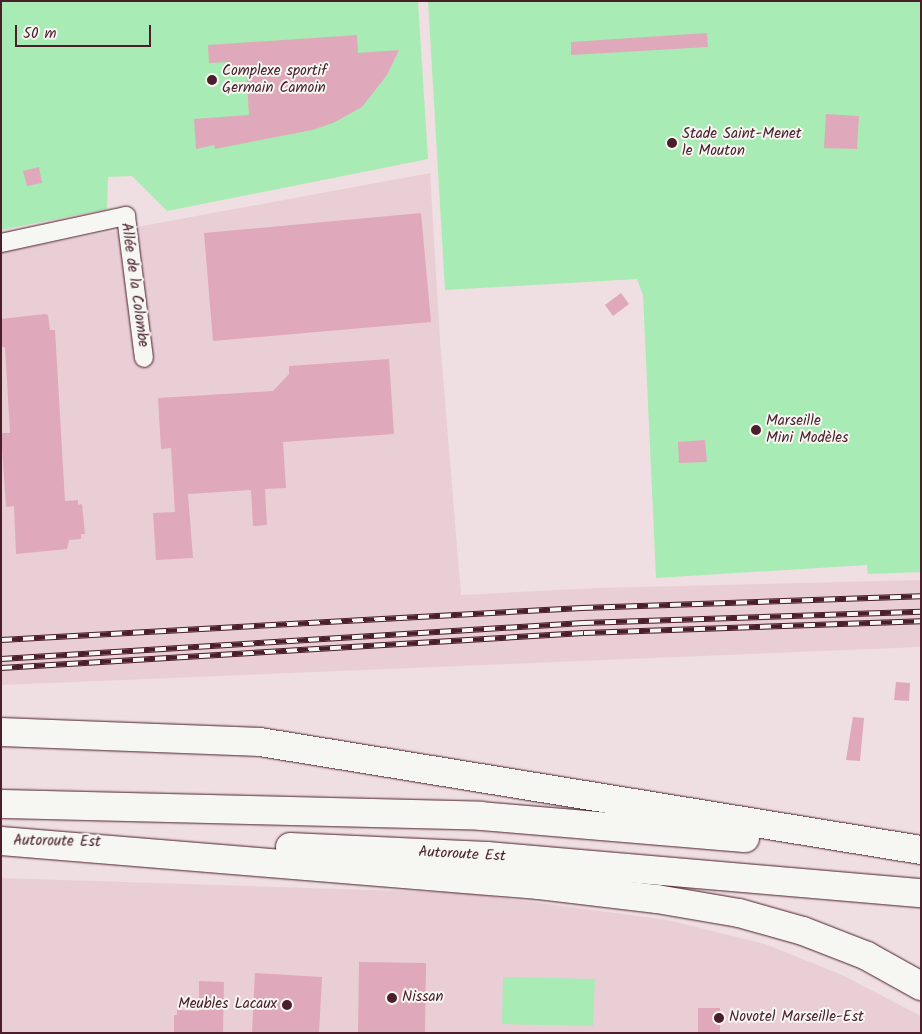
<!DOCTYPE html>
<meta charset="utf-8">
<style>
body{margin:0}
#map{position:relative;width:922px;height:1034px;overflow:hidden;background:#efdfe2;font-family:Kalam,sans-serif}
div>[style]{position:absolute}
.built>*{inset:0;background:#eaced6}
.green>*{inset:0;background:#a9ebb4}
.building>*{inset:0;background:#e0a8bb}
.roads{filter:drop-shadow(0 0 1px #4a1f2b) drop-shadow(0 0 1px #4a1f2b)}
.street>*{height:18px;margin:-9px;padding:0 9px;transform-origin:9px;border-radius:9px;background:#f6f6f2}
.highway>*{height:28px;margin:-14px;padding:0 14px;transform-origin:14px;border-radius:14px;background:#f6f6f2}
.rail>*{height:5.5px;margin-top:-2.75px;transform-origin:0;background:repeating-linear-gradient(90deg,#f6f6f2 0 11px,#4a1f2b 0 22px);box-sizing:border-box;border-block:1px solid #4a1f2b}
.dots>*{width:14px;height:14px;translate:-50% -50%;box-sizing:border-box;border:2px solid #f6f6f2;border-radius:50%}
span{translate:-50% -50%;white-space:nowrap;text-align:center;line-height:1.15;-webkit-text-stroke:4px #f6f6f2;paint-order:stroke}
.poi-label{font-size:15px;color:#4a1f2b}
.left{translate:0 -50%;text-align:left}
.right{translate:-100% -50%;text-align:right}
.street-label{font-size:15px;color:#4a1f2b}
.frame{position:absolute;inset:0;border:2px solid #4a1f2b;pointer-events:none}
.scale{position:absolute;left:15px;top:25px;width:136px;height:22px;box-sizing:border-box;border:2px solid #4a1f2b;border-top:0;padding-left:6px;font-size:15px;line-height:18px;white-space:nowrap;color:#4a1f2b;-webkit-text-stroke:4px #f6f6f2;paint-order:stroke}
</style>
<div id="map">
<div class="built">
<div style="clip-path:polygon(430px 173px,440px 340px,461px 595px,597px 588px,921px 580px,921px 647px,1px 685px,1px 252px)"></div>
<div style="clip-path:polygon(1px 878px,465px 893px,668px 920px,765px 944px,842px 975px,921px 1016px,921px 1033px,1px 1033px)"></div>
</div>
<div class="green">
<div style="clip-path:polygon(1px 1px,418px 1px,428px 159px,167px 211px,132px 176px,108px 177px,107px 209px,1px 230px)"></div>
<div style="clip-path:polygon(428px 1px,921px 1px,921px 572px,868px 574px,867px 565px,656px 578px,643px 295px,637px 279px,445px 290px)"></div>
<div style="clip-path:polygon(503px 977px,595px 979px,593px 1026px,502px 1024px)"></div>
</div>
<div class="building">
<div style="clip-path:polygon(707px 33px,708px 47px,571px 55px,571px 42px)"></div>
<div style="clip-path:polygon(357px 35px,358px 53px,399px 50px,387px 75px,362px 107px,333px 123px,312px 130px,215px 149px,214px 145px,196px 149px,194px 119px,249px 115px,246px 68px,228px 69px,228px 62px,209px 63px,208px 45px)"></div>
<div style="clip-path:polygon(826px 114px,859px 116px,857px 149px,824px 148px)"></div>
<div style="clip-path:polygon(39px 167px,42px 183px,27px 186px,23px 171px)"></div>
<div style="clip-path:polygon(421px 213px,431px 322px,213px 341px,204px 233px)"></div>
<div style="clip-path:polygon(621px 293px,629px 304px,613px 316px,605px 305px)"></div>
<div style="clip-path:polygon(45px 314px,48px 315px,50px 330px,55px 330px,65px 501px,78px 500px,78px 505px,82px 504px,85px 534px,81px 534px,81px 539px,69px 540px,67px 549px,16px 554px,14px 506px,6px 507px,1px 433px,10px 433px,5px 347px,1px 347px,1px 319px)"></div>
<div style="clip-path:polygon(389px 359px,394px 434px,283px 442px,286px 488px,265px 489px,267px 525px,253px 526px,251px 490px,188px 494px,193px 558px,156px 560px,153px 513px,175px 512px,171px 448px,161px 449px,158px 398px,273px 391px,289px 374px,289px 366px)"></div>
<div style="clip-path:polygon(705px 440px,707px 462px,679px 463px,678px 442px)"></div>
<div style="clip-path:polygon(896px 682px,910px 683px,909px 701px,894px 700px)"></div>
<div style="clip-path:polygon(853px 717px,864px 718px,860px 761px,846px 760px)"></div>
<div style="clip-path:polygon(359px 962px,426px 963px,425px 1033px,358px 1033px)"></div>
<div style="clip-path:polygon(255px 973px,322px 977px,319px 1033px,252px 1033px)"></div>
<div style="clip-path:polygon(199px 981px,224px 982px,223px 1033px,174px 1032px,174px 1015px,177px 1015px,177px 1010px,199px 1011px)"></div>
<div style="clip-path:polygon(698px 1008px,720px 1008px,720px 1033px,698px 1033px)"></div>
</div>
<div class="roads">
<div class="street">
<div style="left:1px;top:243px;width:128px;rotate:-12.2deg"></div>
<div style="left:126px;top:216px;width:143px;rotate:82.8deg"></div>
</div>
<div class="highway">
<div style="left:1px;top:732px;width:259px;rotate:2.2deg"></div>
<div style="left:260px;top:742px;width:670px;rotate:9.28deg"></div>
<div style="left:1px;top:804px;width:480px;rotate:1.4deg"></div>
<div style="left:481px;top:816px;width:265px;rotate:4.8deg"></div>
<div style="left:1px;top:841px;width:540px;rotate:4.68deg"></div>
<div style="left:539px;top:885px;width:119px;rotate:6.8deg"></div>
<div style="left:657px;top:899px;width:83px;rotate:9.7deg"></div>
<div style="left:739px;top:913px;width:66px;rotate:15.7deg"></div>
<div style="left:803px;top:931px;width:69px;rotate:21.3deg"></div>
<div style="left:867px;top:956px;width:62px;rotate:29.1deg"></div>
<div style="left:290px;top:847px;width:197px;rotate:2.6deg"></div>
<div style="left:487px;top:856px;width:436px;rotate:4.9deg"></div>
</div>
</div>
<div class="rail">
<div style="left:1px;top:640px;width:582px;rotate:-3.15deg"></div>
<div style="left:582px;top:608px;width:339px;rotate:-2deg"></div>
<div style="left:1px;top:659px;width:583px;rotate:-3.54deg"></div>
<div style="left:583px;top:623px;width:338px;rotate:-1.9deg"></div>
<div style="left:1px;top:668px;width:584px;rotate:-3.44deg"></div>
<div style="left:584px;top:633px;width:337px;rotate:-2deg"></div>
</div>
<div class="dots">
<div style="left:212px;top:80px;background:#4a1f2b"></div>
<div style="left:672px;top:143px;background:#4a1f2b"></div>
<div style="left:756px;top:430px;background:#4a1f2b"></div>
<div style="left:392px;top:998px;background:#4a1f2b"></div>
<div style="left:287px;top:1005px;background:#4a1f2b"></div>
<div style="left:719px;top:1018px;background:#4a1f2b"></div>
</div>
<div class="poi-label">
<span class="left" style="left:222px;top:80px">Complexe sportif<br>Germain Camoin</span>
<span class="left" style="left:682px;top:143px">Stade Saint-Menet<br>le Mouton</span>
<span class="left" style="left:766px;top:430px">Marseille<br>Mini Modèles</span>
<span class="left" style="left:402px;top:998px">Nissan</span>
<span class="right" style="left:277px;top:1005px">Meubles Lacaux</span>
<span class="left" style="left:729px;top:1018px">Novotel Marseille-Est</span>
</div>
<div class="street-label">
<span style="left:134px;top:285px;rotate:82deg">Allée de la Colombe</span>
<span style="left:57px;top:842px;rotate:1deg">Autoroute Est</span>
<span style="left:462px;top:855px;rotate:3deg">Autoroute Est</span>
</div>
<div class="frame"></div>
<div class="scale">50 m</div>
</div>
